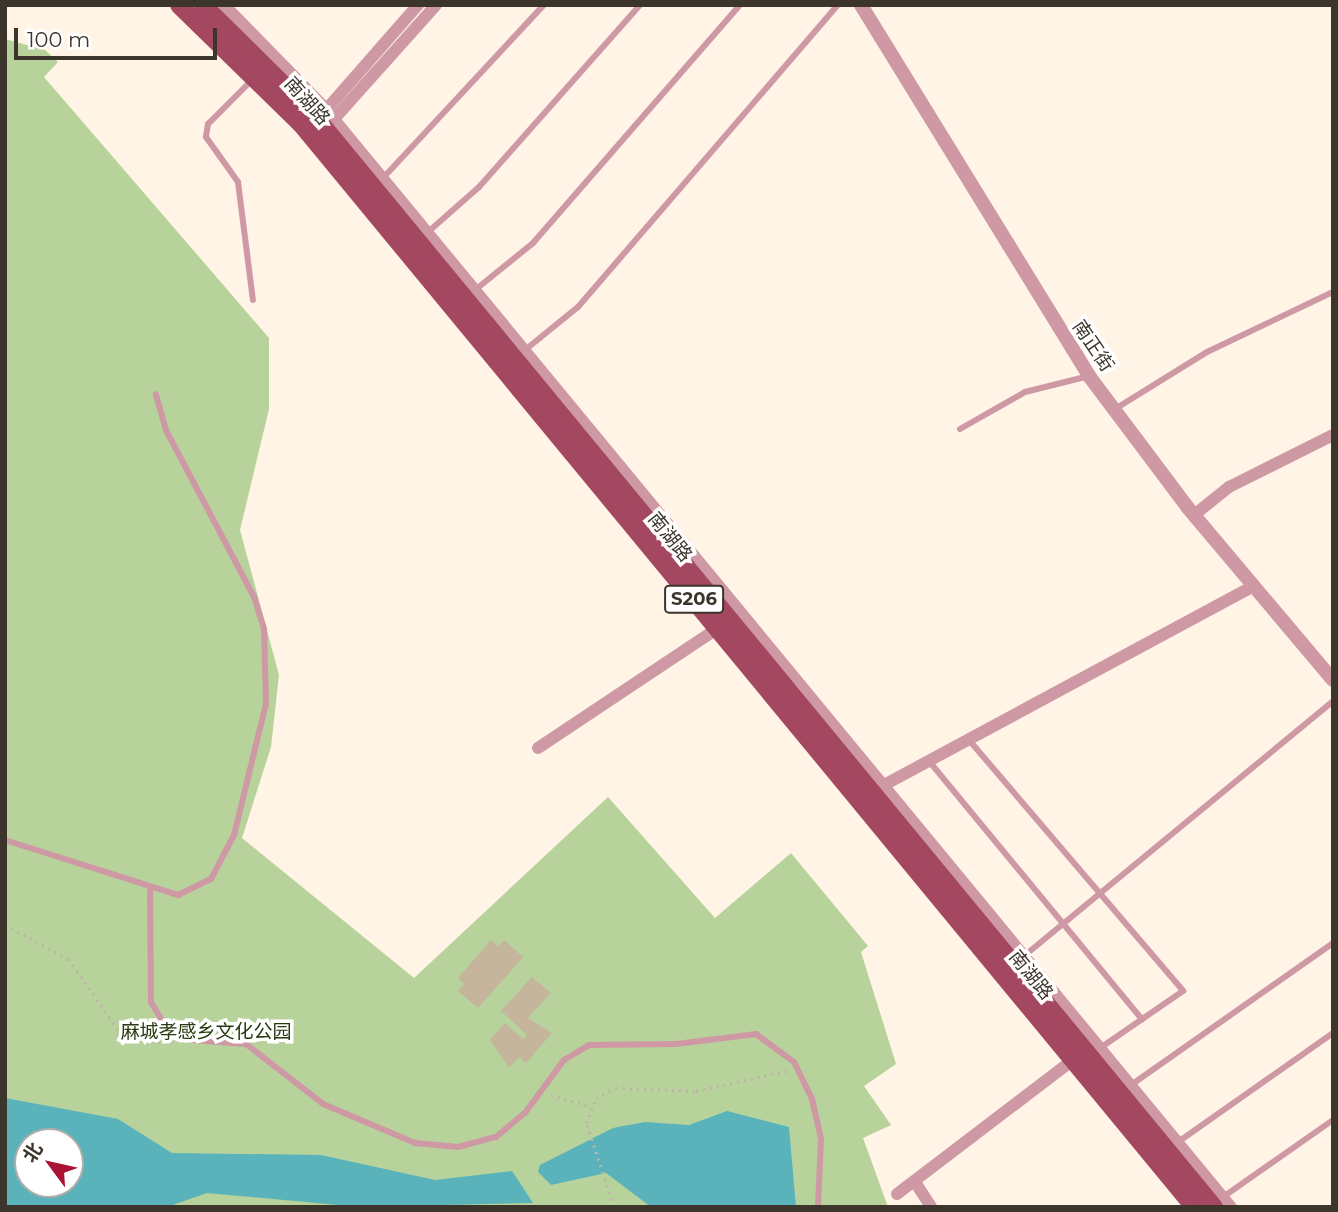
<!DOCTYPE html>
<meta charset="utf-8">
<style>
body{margin:0}
#map{position:relative;width:1338px;height:1212px;overflow:hidden;background:#fff4e5;font-family:Montserrat,"Noto Sans SC",sans-serif}
div>[style]{position:absolute}
.green>*{inset:0;background:#b7d29b}
.water>*{inset:0;background:#5ab3bb}
.building>*{inset:0;background:#c5b59c}
.path>*{height:2.5px;margin-top:-1.25px;transform-origin:0;background:repeating-linear-gradient(90deg,#beb5a7 0 2px,transparent 0 7px)}
.service>*{height:6px;margin:-3px;padding:0 3px;transform-origin:3px;border-radius:3px;background:#ce99a4}
.minor>*{height:12px;margin:-6px;padding:0 6px;transform-origin:6px;border-radius:6px;background:#ce99a4}
.tertiary>*{height:14px;margin:-7px;padding:0 7px;transform-origin:7px;border-radius:7px;background:#ce99a4}
.primary>*{height:18px;margin:-9px;padding:0 9px;transform-origin:9px;border-radius:9px;background:#a44761}
span{translate:-50% -50%;white-space:nowrap;text-align:center;line-height:1.15;-webkit-text-stroke:7px #fff;paint-order:stroke}
.shield-label span{padding:2px 5px;background:#fff;border:2px solid;border-radius:5px;-webkit-text-stroke-width:0}
.shield-label{font-size:18px;color:#3c352b;font-weight:700}
.street-label{font-size:19px;color:#3c352b}
.park-label{font-size:19px;color:#27390e}
.frame{position:absolute;inset:0;border:7px solid #3c352b;pointer-events:none}
.north{position:absolute;left:14px;top:1128px;width:70px;height:70px;box-sizing:border-box;background:#fff;border:2px solid #b1aeaa;border-radius:50%;rotate:303deg;font-size:19px;font-weight:700;line-height:28px;text-align:center;color:#3c352b}
.north::after{content:'';display:block;margin:auto;width:24px;height:32px;background:#a91232;clip-path:polygon(50% 0,100% 100%,50% 72%,0 100%)}
.scale{position:absolute;left:14px;top:28px;width:203px;height:32px;box-sizing:border-box;border:4px solid #3c352b;border-top:0;padding-left:9px;font-size:21px;line-height:24px;white-space:nowrap;color:#3c352b;-webkit-text-stroke:5px #fff;paint-order:stroke}
</style>
<div id="map">
<div class="green">
<div style="clip-path:polygon(evenodd,5px 39px,45px 50px,58px 62px,44px 77px,269px 338px,269px 409px,240px 530px,279px 675px,271px 747px,242px 838px,414px 978px,608px 797px,715px 918px,791px 853px,868px 946px,861px 952px,896px 1064px,864px 1086px,891px 1125px,863px 1138px,888px 1207px,5px 1207px,5px 39px,28px 1142px,70px 1142px,70px 1184px,28px 1184px,28px 1142px)"></div>
</div>
<div class="water">
<div style="clip-path:polygon(evenodd,5px 1098px,118px 1119px,172px 1153px,321px 1155px,435px 1180px,512px 1171px,533px 1203px,360px 1207px,207px 1193px,167px 1207px,5px 1207px,5px 1098px,28px 1142px,70px 1142px,70px 1184px,28px 1184px,28px 1142px)"></div>
<div style="clip-path:polygon(727px 1111px,789px 1127px,796px 1207px,651px 1207px,606px 1173px,551px 1185px,538px 1172px,540px 1165px,613px 1128px,645px 1122px,689px 1125px)"></div>
</div>
<div class="building">
<div style="clip-path:polygon(491px 940px,498px 946px,504px 940px,523px 957px,478px 1008px,458px 991px,464px 984px,458px 978px)"></div>
<div style="clip-path:polygon(532px 977px,551px 993px,528px 1018px,552px 1033px,526px 1063px,519px 1057px,509px 1068px,490px 1040px,505px 1023px,523px 1039px,527px 1035px,501px 1011px)"></div>
</div>
<div class="path">
<div style="left:5px;top:925px;width:72px;rotate:28deg"></div>
<div style="left:69px;top:959px;width:95px;rotate:55.3deg"></div>
<div style="left:123px;top:1037px;width:50px;rotate:6.8deg"></div>
<div style="left:551px;top:1095px;width:41px;rotate:15.8deg"></div>
<div style="left:614px;top:1207px;width:89px;rotate:-108.4deg"></div>
<div style="left:586px;top:1123px;width:27px;rotate:-68deg"></div>
<div style="left:596px;top:1098px;width:22px;rotate:-27deg"></div>
<div style="left:616px;top:1088px;width:80px;rotate:2.1deg"></div>
<div style="left:696px;top:1091px;width:93px;rotate:-12.4deg"></div>
</div>
<div class="service">
<div style="left:252px;top:80px;width:62px;rotate:135deg"></div>
<div style="left:208px;top:124px;width:13px;rotate:99deg"></div>
<div style="left:206px;top:137px;width:55px;rotate:54.6deg"></div>
<div style="left:238px;top:182px;width:119px;rotate:82.8deg"></div>
<div style="left:383px;top:178px;width:236px;rotate:-47.1deg"></div>
<div style="left:428px;top:232px;width:68px;rotate:-41.4deg"></div>
<div style="left:479px;top:187px;width:243px;rotate:-48.5deg"></div>
<div style="left:475px;top:290px;width:75px;rotate:-39deg"></div>
<div style="left:533px;top:243px;width:315px;rotate:-49deg"></div>
<div style="left:525px;top:350px;width:68px;rotate:-39.1deg"></div>
<div style="left:578px;top:307px;width:399px;rotate:-49.3deg"></div>
<div style="left:1115px;top:409px;width:108px;rotate:-31.8deg"></div>
<div style="left:1207px;top:352px;width:140px;rotate:-25.5deg"></div>
<div style="left:960px;top:429px;width:75px;rotate:-29.6deg"></div>
<div style="left:1025px;top:392px;width:66px;rotate:-14deg"></div>
<div style="left:969px;top:740px;width:330px;rotate:49.5deg"></div>
<div style="left:1183px;top:991px;width:101px;rotate:145.5deg"></div>
<div style="left:929px;top:761px;width:335px;rotate:50.5deg"></div>
<div style="left:5px;top:840px;width:182px;rotate:17.6deg"></div>
<div style="left:178px;top:895px;width:37px;rotate:-26deg"></div>
<div style="left:211px;top:879px;width:50px;rotate:-62.4deg"></div>
<div style="left:234px;top:835px;width:135px;rotate:-76.3deg"></div>
<div style="left:266px;top:704px;width:75px;rotate:-91.5deg"></div>
<div style="left:264px;top:629px;width:34px;rotate:-107deg"></div>
<div style="left:254px;top:597px;width:189px;rotate:-117.8deg"></div>
<div style="left:166px;top:430px;width:37px;rotate:-106deg"></div>
<div style="left:150px;top:891px;width:111px;rotate:89.5deg"></div>
<div style="left:151px;top:1002px;width:29px;rotate:59deg"></div>
<div style="left:166px;top:1027px;width:28px;rotate:27deg"></div>
<div style="left:191px;top:1040px;width:55px;rotate:4.2deg"></div>
<div style="left:246px;top:1044px;width:98px;rotate:37.9deg"></div>
<div style="left:323px;top:1104px;width:100px;rotate:23deg"></div>
<div style="left:415px;top:1143px;width:43px;rotate:5.3deg"></div>
<div style="left:458px;top:1147px;width:39px;rotate:-15deg"></div>
<div style="left:496px;top:1137px;width:38px;rotate:-40deg"></div>
<div style="left:525px;top:1113px;width:66px;rotate:-53.7deg"></div>
<div style="left:564px;top:1060px;width:29px;rotate:-31deg"></div>
<div style="left:589px;top:1045px;width:87px;rotate:-0.7deg"></div>
<div style="left:676px;top:1044px;width:81px;rotate:-7.1deg"></div>
<div style="left:756px;top:1034px;width:47px;rotate:36.4deg"></div>
<div style="left:794px;top:1062px;width:41px;rotate:64.1deg"></div>
<div style="left:812px;top:1099px;width:41px;rotate:77.3deg"></div>
<div style="left:821px;top:1139px;width:68px;rotate:92.5deg"></div>
<div style="left:1024px;top:956px;width:401px;rotate:-39.5deg"></div>
<div style="left:1131px;top:1085px;width:247px;rotate:-35.1deg"></div>
<div style="left:1178px;top:1142px;width:189px;rotate:-35.1deg"></div>
<div style="left:1223px;top:1197px;width:134px;rotate:-35deg"></div>
</div>
<div class="minor">
<div style="left:224px;top:5px;width:141px;rotate:45.6deg"></div>
<div style="left:323px;top:106px;width:1427px;rotate:50.49deg"></div>
<div style="left:326px;top:110px;width:140px;rotate:-48.8deg"></div>
<div style="left:334px;top:119px;width:153px;rotate:-48.2deg"></div>
<div style="left:1194px;top:515px;width:45px;rotate:-38.7deg"></div>
<div style="left:1229px;top:487px;width:116px;rotate:-26.6deg"></div>
<div style="left:538px;top:748px;width:216px;rotate:-33.7deg"></div>
<div style="left:884px;top:785px;width:420px;rotate:-28.3deg"></div>
<div style="left:915px;top:1182px;width:30px;rotate:57deg"></div>
<div style="left:897px;top:1194px;width:221px;rotate:-37.3deg"></div>
</div>
<div class="tertiary">
<div style="left:861px;top:5px;width:435px;rotate:58.4deg"></div>
<div style="left:1089px;top:376px;width:165px;rotate:53.1deg"></div>
<div style="left:1188px;top:508px;width:225px;rotate:49.9deg"></div>
</div>
<div class="primary">
<div style="left:179px;top:5px;width:170px;rotate:44.3deg"></div>
<div style="left:301px;top:124px;width:1404px;rotate:50.49deg"></div>
<div style="left:203px;top:5px;width:155px;rotate:44.7deg"></div>
<div style="left:313px;top:114px;width:1416px;rotate:50.5deg"></div>
</div>
<div class="shield-label">
<span style="left:694px;top:599px">S206</span>
</div>
<div class="street-label">
<span style="left:307px;top:101px;rotate:48deg">南湖路</span>
<span style="left:1093px;top:346px;rotate:56deg">南正街</span>
<span style="left:670px;top:537px;rotate:51deg">南湖路</span>
<span style="left:1031px;top:975px;rotate:51deg">南湖路</span>
</div>
<div class="park-label">
<span style="left:206px;top:1032px">麻城孝感乡文化公园</span>
</div>
<div class="frame"></div>
<div class="north">北</div>
<div class="scale">100 m</div>
</div>
